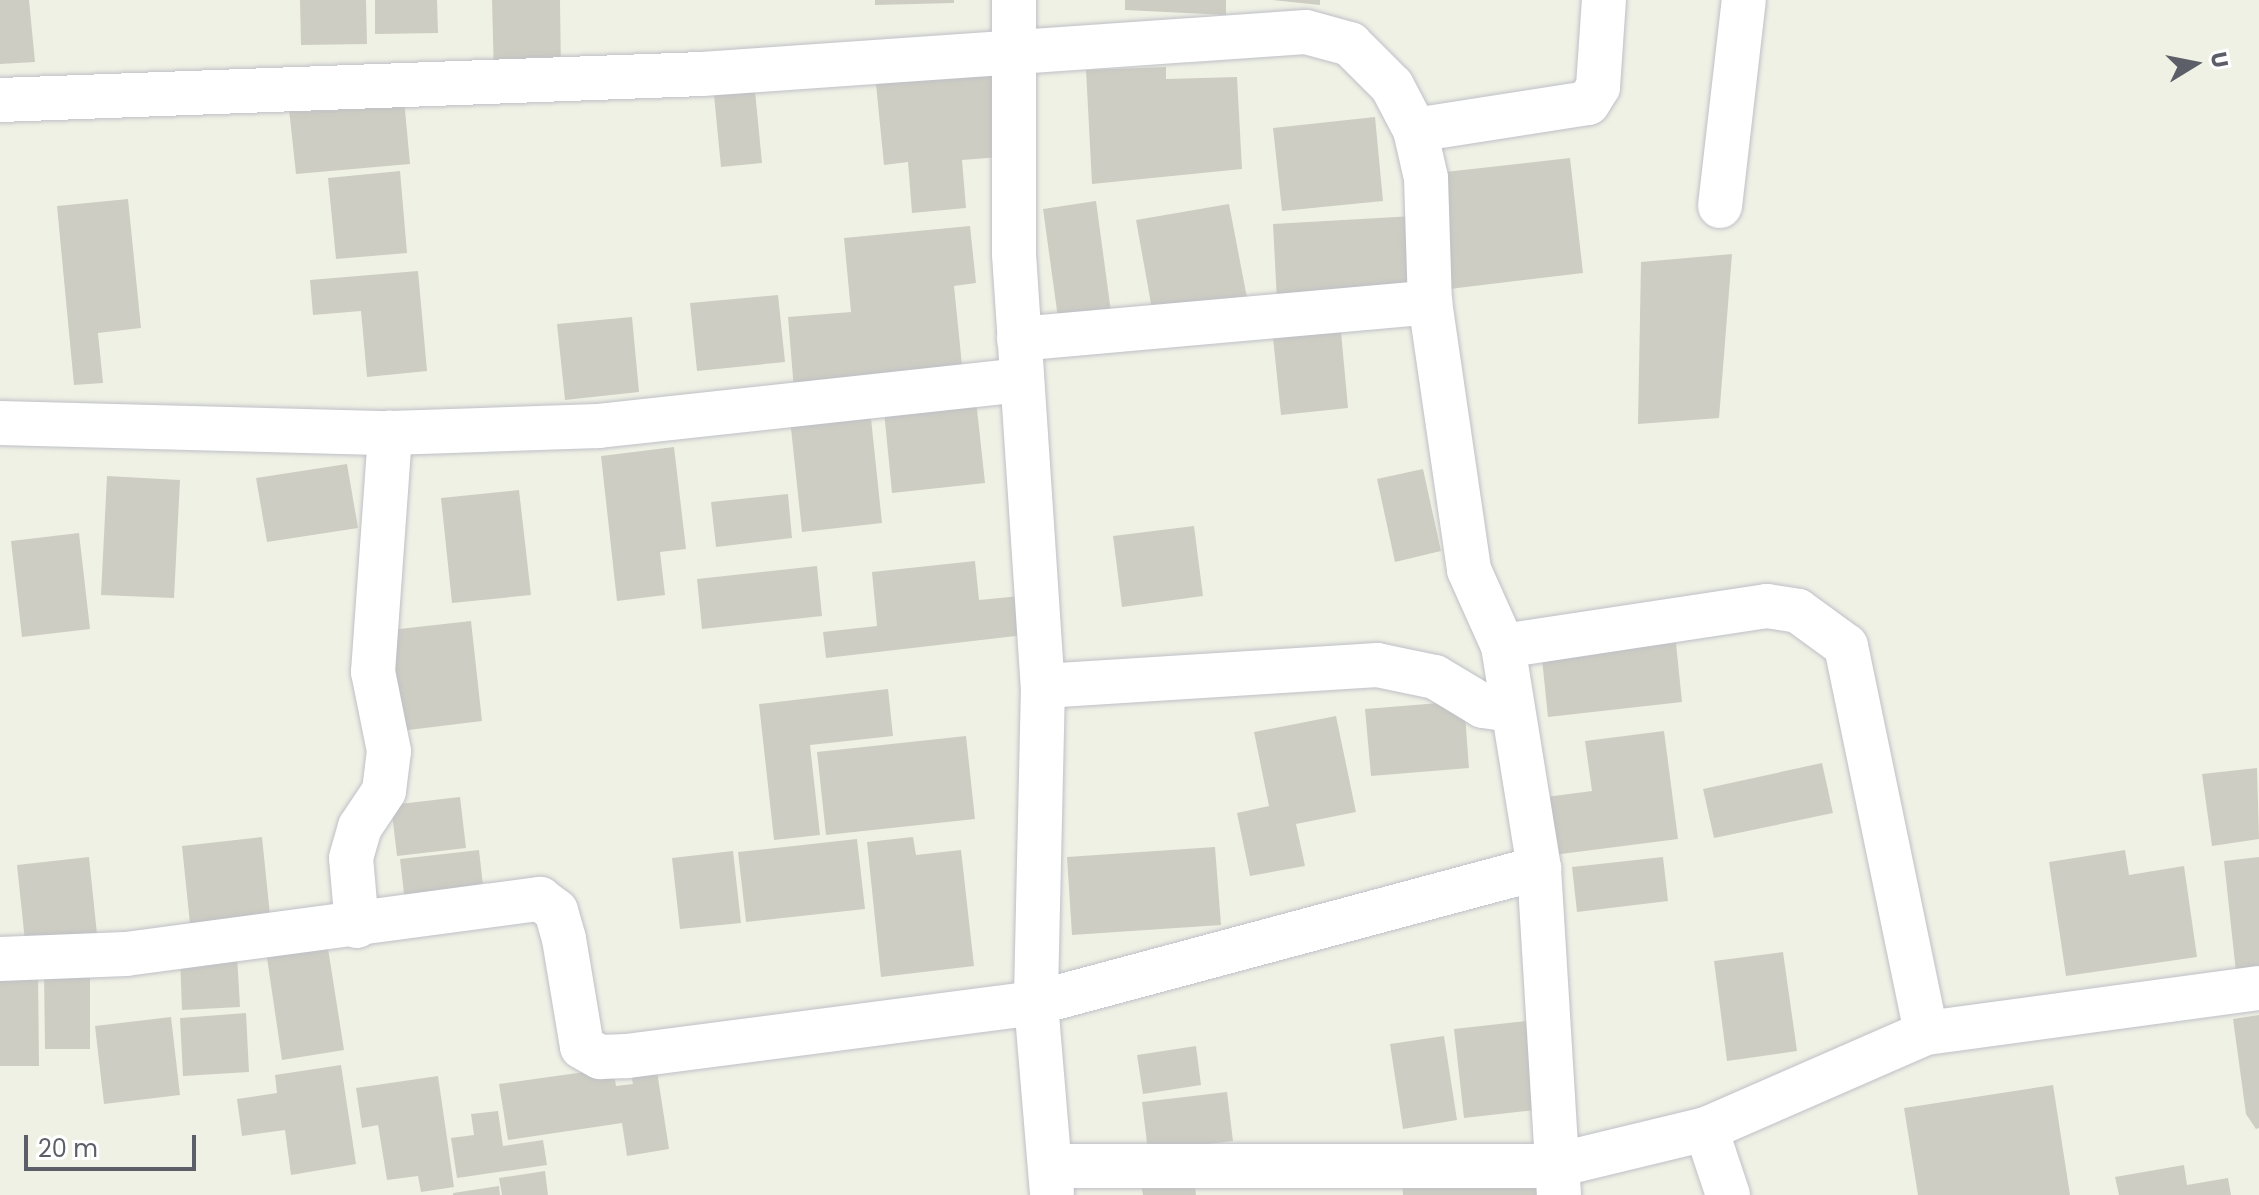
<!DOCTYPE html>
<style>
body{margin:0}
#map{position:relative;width:2259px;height:1195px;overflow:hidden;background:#f0f1e5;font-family:Poppins,sans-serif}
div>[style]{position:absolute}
.building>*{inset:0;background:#cecdc3}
.roads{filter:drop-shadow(0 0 2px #bec0c7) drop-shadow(0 0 2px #bec0c7)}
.minor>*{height:44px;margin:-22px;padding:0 22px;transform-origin:22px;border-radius:22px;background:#fff}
span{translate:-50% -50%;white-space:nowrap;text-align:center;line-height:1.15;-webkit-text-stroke:8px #fff;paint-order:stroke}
.north{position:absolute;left:2155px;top:24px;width:80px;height:80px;-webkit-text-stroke:6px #fff;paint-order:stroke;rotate:80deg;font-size:22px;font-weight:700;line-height:32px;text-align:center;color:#5c5f67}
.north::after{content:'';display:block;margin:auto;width:28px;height:36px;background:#5c5f67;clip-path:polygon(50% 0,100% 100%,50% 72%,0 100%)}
.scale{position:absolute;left:24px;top:1135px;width:172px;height:36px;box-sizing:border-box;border:4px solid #5c5f67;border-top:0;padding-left:10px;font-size:24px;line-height:28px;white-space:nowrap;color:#5c5f67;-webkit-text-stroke:6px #fff;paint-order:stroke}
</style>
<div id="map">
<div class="building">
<div style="clip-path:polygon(0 0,29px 0,35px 62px,0 64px)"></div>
<div style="clip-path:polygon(300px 0,366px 0,367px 44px,301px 45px)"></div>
<div style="clip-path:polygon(375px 0,437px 0,438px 33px,375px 34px)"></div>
<div style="clip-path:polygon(492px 0,560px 0,561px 74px,494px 75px)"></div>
<div style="clip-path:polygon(875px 0,954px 0,954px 3px,875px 5px)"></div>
<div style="clip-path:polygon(1125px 0,1226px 0,1226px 15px,1125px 10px)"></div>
<div style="clip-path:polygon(1272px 0,1320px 0,1320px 5px)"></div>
<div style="clip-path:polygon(992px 63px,1001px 157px,962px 160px,966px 208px,912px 213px,908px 162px,884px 165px,875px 74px)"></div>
<div style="clip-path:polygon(1166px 67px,1166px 79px,1237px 77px,1242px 169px,1092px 184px,1086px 70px)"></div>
<div style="clip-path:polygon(755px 91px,762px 163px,721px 167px,714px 95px)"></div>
<div style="clip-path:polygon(404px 99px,410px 164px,296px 174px,289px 109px)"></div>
<div style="clip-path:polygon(1375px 117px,1383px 201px,1282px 211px,1273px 128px)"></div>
<div style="clip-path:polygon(1570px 158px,1583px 273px,1441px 290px,1427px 174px)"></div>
<div style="clip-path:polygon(400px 171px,407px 253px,336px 259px,328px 178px)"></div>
<div style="clip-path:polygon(128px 199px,141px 328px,98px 333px,103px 383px,74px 385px,57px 206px)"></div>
<div style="clip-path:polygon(1096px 201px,1111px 312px,1058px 318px,1043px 209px)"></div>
<div style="clip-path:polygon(1229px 204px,1247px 298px,1153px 315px,1136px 220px)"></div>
<div style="clip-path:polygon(1414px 216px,1418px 293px,1277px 301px,1273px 224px)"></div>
<div style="clip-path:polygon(970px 226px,976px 283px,954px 286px,963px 375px,794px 390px,788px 317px,851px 312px,844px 238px)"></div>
<div style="clip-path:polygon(1732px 254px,1719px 418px,1638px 424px,1641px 262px)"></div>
<div style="clip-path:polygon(418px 271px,427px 371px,367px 377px,361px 311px,313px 315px,310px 280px)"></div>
<div style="clip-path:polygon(778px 295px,785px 362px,697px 371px,690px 303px)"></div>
<div style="clip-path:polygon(632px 317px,639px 392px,565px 400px,557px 324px)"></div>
<div style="clip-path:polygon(1340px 321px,1348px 408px,1281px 415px,1272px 328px)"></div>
<div style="clip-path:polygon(976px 400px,985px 483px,892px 493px,884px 411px)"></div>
<div style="clip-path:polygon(870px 409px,882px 523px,802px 532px,790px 419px)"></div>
<div style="clip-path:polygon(674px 447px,686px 549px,660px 552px,665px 595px,617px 601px,601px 456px)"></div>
<div style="clip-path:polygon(347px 464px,358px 528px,267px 542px,256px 478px)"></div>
<div style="clip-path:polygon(1423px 469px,1441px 551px,1395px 562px,1377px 479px)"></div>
<div style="clip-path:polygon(107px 476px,180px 480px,174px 598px,101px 595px)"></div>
<div style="clip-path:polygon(519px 490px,531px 595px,452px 603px,441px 498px)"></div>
<div style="clip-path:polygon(788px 494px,792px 538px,716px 547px,711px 502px)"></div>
<div style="clip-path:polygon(1194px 526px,1203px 596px,1122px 607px,1113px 536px)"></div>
<div style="clip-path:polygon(79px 533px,90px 629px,22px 637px,11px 541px)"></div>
<div style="clip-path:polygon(975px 561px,979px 600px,1020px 596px,1024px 635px,826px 658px,823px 632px,877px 626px,872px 572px)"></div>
<div style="clip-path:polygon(817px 566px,822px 616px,702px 629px,697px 579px)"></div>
<div style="clip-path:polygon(471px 621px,482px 721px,392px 732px,381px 631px)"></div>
<div style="clip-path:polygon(1676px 643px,1682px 702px,1548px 717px,1542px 659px)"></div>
<div style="clip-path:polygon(888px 689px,893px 736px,810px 745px,820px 835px,774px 840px,759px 704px)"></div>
<div style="clip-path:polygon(1464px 701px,1469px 768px,1371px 776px,1365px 709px)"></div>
<div style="clip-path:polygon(1336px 716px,1356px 812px,1296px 824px,1305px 866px,1250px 876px,1237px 813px,1269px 806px,1254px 732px)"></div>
<div style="clip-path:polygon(1664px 731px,1678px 839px,1553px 855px,1546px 797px,1592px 791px,1585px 741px)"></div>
<div style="clip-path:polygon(966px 736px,975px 819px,826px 835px,817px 752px)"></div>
<div style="clip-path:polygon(1822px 763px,1833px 813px,1714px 838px,1703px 789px)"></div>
<div style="clip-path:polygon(2257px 768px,2259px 839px,2212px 846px,2202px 774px)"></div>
<div style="clip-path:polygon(460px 797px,466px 848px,397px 856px,391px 805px)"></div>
<div style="clip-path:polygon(262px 837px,271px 925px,191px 934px,182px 846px)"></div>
<div style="clip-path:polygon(913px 837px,916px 855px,961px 850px,974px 966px,881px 977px,867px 842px)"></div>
<div style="clip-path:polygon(857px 839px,865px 909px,746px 922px,738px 852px)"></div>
<div style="clip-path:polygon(1215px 847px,1221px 925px,1072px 935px,1067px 857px)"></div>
<div style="clip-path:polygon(479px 850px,484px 894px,405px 902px,400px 859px)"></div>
<div style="clip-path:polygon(2125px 850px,2129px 875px,2184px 866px,2197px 957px,2066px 976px,2049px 862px)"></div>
<div style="clip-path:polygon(733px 851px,741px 923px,680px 929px,672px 858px)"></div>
<div style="clip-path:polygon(89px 857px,98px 944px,26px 951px,17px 865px)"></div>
<div style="clip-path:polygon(1663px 857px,1668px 901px,1577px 912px,1572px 867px)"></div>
<div style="clip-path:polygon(2259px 857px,2259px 970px,2236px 972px,2224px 861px)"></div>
<div style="clip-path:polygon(327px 942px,344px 1050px,282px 1060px,266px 951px)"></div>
<div style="clip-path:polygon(1783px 952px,1797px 1051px,1727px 1061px,1714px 961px)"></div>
<div style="clip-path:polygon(237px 955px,240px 1007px,182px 1010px,180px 957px)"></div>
<div style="clip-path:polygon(90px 969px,90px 1049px,45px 1049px,44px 970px)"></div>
<div style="clip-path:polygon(0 971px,38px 971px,39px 1066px,0 1066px)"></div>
<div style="clip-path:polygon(246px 1013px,249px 1072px,183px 1076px,180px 1018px)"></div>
<div style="clip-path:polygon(2259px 1015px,2259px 1128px,2256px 1129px,2246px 1114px,2233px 1019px)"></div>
<div style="clip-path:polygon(171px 1017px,180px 1095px,104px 1104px,95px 1026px)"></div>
<div style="clip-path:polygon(1526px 1021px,1536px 1110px,1464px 1118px,1454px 1029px)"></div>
<div style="clip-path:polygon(1444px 1036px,1457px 1120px,1403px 1129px,1390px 1044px)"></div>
<div style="clip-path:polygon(1196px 1046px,1201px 1085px,1143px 1094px,1137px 1055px)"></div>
<div style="clip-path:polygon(341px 1065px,356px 1164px,291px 1175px,285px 1130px,242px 1136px,237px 1099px,277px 1093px,275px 1075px)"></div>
<div style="clip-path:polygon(656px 1065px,669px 1149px,627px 1156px,622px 1123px,508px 1140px,499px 1084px,613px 1068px,616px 1086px,633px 1084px,630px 1069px)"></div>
<div style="clip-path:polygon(438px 1076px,454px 1187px,421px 1192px,418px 1176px,387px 1180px,378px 1125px,362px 1128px,356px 1088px)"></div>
<div style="clip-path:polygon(2053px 1085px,2070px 1195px,1918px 1195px,1904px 1108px)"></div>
<div style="clip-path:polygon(1227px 1092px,1233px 1141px,1148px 1151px,1142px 1102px)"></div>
<div style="clip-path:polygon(498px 1111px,503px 1146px,543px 1140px,547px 1165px,457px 1178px,451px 1138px,474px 1135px,471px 1114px)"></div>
<div style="clip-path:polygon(2184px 1165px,2187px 1185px,2228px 1178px,2231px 1195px,2119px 1195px,2115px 1177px)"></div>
<div style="clip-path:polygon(545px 1171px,548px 1195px,502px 1195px,499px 1178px)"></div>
<div style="clip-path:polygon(1534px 1174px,1536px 1195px,1403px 1195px,1402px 1183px)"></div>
<div style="clip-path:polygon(1194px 1179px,1196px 1195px,1143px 1195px,1141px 1184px)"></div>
<div style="clip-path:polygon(499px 1186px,500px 1195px,453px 1195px,453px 1193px)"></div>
</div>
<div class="roads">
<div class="minor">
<div style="left:1014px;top:0;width:254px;rotate:90deg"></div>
<div style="left:1014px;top:254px;width:433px;rotate:86.2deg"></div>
<div style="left:1043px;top:686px;width:317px;rotate:91.3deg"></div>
<div style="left:1036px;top:1003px;width:191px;rotate:85.2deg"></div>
<div style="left:0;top:100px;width:702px;rotate:-2.12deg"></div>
<div style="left:702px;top:74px;width:605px;rotate:-3.98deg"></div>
<div style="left:1306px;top:32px;width:46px;rotate:15.3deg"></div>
<div style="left:1350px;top:44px;width:59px;rotate:45deg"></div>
<div style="left:1392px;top:86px;width:50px;rotate:62.4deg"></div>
<div style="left:1415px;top:130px;width:49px;rotate:77.1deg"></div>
<div style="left:1426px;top:178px;width:124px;rotate:88.2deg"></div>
<div style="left:1430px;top:302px;width:271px;rotate:81.7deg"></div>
<div style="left:1469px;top:570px;width:83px;rotate:65.9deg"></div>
<div style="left:1503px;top:646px;width:225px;rotate:80.8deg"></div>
<div style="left:1539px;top:868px;width:328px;rotate:86.5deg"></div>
<div style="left:1415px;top:130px;width:175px;rotate:-8.9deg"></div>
<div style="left:1588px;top:103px;width:19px;rotate:-58deg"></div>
<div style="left:1598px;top:87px;width:87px;rotate:-86.1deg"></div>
<div style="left:1720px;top:206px;width:207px;rotate:-83.4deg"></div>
<div style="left:1019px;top:339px;width:413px;rotate:-5.1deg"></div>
<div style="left:0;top:423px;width:390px;rotate:1.5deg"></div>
<div style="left:390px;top:433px;width:208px;rotate:-1.9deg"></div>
<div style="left:598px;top:426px;width:426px;rotate:-6.2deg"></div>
<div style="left:1503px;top:646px;width:267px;rotate:-8.6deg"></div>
<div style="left:1767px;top:606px;width:31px;rotate:9deg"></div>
<div style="left:1798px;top:611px;width:59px;rotate:36.1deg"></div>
<div style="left:1846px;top:646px;width:395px;rotate:78.3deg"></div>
<div style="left:1043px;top:686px;width:335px;rotate:-3.6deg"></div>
<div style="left:1377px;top:665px;width:59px;rotate:11.7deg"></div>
<div style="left:1435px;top:677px;width:56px;rotate:31.1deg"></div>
<div style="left:1483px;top:706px;width:30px;rotate:8deg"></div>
<div style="left:357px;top:926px;width:68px;rotate:-95deg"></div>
<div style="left:351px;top:858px;width:32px;rotate:-74deg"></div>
<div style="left:360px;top:827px;width:43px;rotate:-56.3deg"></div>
<div style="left:384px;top:791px;width:40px;rotate:-82.9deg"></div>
<div style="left:389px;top:751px;width:81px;rotate:-101.4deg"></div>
<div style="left:373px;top:672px;width:240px;rotate:-85.9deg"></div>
<div style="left:0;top:959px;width:126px;rotate:-2.3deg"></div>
<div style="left:126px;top:954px;width:418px;rotate:-7.6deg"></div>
<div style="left:540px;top:899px;width:20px;rotate:37deg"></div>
<div style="left:556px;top:911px;width:29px;rotate:74deg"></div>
<div style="left:564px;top:939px;width:109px;rotate:80.5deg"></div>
<div style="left:582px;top:1047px;width:21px;rotate:29deg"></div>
<div style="left:600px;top:1057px;width:27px;rotate:-2deg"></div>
<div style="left:627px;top:1056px;width:412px;rotate:-7.4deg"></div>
<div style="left:1036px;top:1003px;width:521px;rotate:-15.02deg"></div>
<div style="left:1706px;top:1129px;width:70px;rotate:71.6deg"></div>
<div style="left:1051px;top:1166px;width:502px"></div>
<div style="left:1553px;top:1166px;width:157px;rotate:-13.6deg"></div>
<div style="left:1706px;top:1129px;width:240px;rotate:-23.6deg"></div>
<div style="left:1926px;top:1033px;width:336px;rotate:-7.7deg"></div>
</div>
</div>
<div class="north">U</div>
<div class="scale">20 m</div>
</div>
